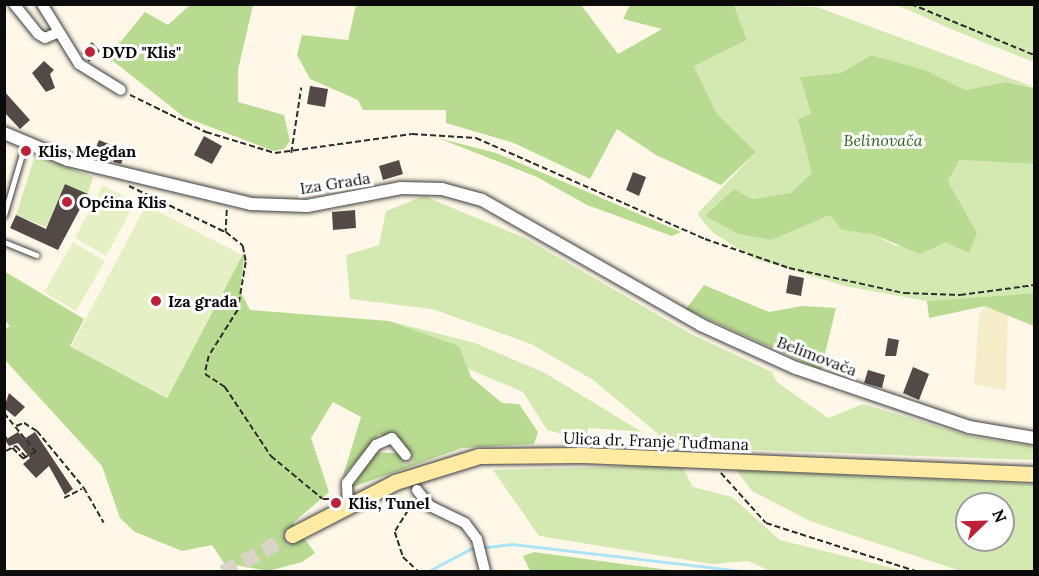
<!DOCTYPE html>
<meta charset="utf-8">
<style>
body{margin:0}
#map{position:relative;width:1039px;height:576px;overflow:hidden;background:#fff8e8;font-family:Lora,serif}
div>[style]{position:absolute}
.farmland>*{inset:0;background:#f5ecc9}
.green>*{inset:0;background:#d4e9b2}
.forest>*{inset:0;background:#b9da91}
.pitch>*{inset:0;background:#e5f0c4}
.stream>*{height:3px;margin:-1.5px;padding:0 1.5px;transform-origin:1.5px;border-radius:1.5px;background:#ace3f7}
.building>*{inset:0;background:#534a47}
.minor-tunnel>*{height:10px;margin-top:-5px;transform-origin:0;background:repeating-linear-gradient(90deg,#dad4c7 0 10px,transparent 0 15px)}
.secondary-tunnel>*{height:15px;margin-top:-7.5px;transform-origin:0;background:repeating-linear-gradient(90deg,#dad4c7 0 15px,transparent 0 23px)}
.path>*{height:1.5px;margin-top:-0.75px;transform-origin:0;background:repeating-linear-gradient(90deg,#2d2d2d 0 6px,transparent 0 9px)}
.roads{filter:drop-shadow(0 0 2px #3e3e3e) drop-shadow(0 0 2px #3e3e3e)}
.service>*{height:5px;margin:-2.5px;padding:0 2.5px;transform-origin:2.5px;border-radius:2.5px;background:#fff}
.minor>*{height:10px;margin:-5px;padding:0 5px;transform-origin:5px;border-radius:5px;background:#fff}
.tertiary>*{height:12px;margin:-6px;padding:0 6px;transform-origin:6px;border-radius:6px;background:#fff}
.secondary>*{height:15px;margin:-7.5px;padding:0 7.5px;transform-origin:7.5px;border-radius:7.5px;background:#ffeba3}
.dots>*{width:16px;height:16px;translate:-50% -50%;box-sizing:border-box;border:3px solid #fff;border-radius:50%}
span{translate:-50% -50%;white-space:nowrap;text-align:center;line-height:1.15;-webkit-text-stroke:6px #fff;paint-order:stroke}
.poi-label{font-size:16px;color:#0b0b0b;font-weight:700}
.left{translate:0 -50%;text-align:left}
.park-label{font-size:16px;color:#31621b;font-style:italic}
.street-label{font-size:16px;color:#0b0b0b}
.frame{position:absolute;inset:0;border:6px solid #0b0b0b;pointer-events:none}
.north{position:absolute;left:955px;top:492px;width:60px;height:60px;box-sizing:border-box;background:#fff;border:2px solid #9d9d9d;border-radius:50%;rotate:67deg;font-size:16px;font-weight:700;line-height:24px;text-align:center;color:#0b0b0b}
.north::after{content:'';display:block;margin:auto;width:21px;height:27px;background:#bc2138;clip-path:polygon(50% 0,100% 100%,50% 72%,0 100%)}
</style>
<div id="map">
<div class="farmland">
<div style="clip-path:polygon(985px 306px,1008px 315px,1006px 391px,974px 384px,979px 315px)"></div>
</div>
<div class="green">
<div style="clip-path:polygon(734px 5px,817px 7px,1034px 87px,1007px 82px,965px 90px,925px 70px,871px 55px,841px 73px,800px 77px,811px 114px,799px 119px,813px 173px,791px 193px,752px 199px,772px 240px,830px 215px,842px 230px,875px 235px,896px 246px,946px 242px,977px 233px,948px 181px,958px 160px,1034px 164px,1034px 293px,927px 301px,849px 287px,755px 259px,712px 232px,697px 214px,756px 152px,717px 114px,694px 66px,747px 40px)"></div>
<div style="clip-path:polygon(897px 5px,1034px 5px,1034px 62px,958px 32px)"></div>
<div style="clip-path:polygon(35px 155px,93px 177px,88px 194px,65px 184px,46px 227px,16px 215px)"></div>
<div style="clip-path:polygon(424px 196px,525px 238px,691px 334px,772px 372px,777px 382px,828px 418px,863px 404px,973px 437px,1034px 446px,1034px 460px,674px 447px,593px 380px,531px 344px,432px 309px,350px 299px,346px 255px,379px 245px,386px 211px)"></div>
<div style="clip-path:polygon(389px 321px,475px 343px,545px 373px,642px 432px,589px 428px,583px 440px,547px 430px,523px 392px,468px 369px,459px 346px)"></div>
<div style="clip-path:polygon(681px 465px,693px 487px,732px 497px,780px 540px,904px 571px,770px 571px,748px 561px,712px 564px,539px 536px,493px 470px)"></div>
<div style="clip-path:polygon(evenodd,736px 470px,1034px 484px,1034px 571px,961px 571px,812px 522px,752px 491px,736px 470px,967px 504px,1003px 504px,1003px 540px,967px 540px,967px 504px)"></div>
</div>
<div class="forest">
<div style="clip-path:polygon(190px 5px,253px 5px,238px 70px,238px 102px,284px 115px,290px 141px,284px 149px,274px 151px,184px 117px,108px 57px,145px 12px,168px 25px)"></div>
<div style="clip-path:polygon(532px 5px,581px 5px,618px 54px,662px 29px,623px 19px,630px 5px,734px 5px,747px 40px,694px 66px,717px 114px,756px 152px,721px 185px,656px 155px,617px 129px,590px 179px,514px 143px,446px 123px,446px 110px,363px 110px,358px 100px,310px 79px,297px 55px,302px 35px,348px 40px,356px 5px)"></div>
<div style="clip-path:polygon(871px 55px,925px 70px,965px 90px,1007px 82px,1034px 88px,1034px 164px,959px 160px,948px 181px,977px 233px,969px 253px,946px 242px,920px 254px,875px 235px,842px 230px,830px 215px,772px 240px,739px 234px,705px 216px,734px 189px,752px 199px,791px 193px,812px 173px,798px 119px,811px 114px,800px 77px,841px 73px)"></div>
<div style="clip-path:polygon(438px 138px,496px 153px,681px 232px,672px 236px,587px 205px,537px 177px)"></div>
<div style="clip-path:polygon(245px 250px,240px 291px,250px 310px,389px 321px,459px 346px,471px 377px,502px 403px,519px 404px,538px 432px,534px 444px,462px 448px,353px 487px,374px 452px,407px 454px,402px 442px,379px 434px,343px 476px,361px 417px,333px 402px,311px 438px,329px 492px,293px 523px,315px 553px,302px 562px,268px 571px,224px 563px,212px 545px,182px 551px,135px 532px,120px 518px,102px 466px,5px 360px,5px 329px,10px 326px,5px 321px,4px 271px,84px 319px,70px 346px,167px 398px)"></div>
<div style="clip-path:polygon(704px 285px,769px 312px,802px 306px,836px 308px,821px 370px,686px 309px)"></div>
<div style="clip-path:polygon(1034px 293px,1034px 326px,985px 306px,929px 318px,927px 301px)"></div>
<div style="clip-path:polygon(534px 552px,630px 565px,678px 571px,530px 571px,523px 556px)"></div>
</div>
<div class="pitch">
<div style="clip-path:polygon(103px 185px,135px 203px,106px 256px,75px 238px)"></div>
<div style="clip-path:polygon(146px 205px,242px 255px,167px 397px,71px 347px)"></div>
<div style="clip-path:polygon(73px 242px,105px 261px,76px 311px,44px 292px)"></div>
</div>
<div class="stream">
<div style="left:427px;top:572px;width:49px;rotate:-28.1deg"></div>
<div style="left:470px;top:549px;width:42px;rotate:-6.8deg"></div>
<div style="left:512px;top:544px;width:239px;rotate:6.7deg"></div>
</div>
<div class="building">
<div style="clip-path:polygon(92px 42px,100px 51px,89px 62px,81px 53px)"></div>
<div style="clip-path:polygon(44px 61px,54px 70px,50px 74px,55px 88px,46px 92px,32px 73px)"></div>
<div style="clip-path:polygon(310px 86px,328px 89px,325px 107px,307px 104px)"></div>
<div style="clip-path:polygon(4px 91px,30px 120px,20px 129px,4px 112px)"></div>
<div style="clip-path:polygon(204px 136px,222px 146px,212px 164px,194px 155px)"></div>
<div style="clip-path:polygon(99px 140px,126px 151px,121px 164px,113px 162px,116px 156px,96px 147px)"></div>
<div style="clip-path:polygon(399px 160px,403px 174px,383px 180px,379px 166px)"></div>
<div style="clip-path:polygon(633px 172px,646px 177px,639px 196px,626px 190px)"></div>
<div style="clip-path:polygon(65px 184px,88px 194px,58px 250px,10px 228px,16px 215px,46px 229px)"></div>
<div style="clip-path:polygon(355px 210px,356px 228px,333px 230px,332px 212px)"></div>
<div style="clip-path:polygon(789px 275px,804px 278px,801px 296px,786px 293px)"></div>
<div style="clip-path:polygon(888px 338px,899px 340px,896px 356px,885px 356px)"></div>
<div style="clip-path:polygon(913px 367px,929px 374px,919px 400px,903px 393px)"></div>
<div style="clip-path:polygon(868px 370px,885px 375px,882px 388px,864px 383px)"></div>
<div style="clip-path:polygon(9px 393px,25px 407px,15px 417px,4px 408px)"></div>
<div style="clip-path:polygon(18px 432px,24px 439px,35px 432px,73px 489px,65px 495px,49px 466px,36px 478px,23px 464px,30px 458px,18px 443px,9px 446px,5px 440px)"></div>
</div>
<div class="minor-tunnel">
<div style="left:406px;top:455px;width:37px;rotate:73deg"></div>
</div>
<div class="secondary-tunnel">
<div style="left:223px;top:572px;width:78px;rotate:-28.2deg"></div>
</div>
<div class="path">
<div style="left:911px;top:4px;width:133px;rotate:22.5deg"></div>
<div style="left:130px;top:95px;width:85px;rotate:26deg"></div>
<div style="left:206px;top:132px;width:72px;rotate:16.9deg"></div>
<div style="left:275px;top:153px;width:138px;rotate:-7.9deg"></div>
<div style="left:412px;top:134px;width:64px;rotate:3.6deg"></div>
<div style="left:476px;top:138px;width:250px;rotate:23.8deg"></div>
<div style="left:705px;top:239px;width:89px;rotate:19deg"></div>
<div style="left:789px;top:268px;width:118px;rotate:12.3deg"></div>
<div style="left:904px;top:293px;width:56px;rotate:2deg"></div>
<div style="left:960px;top:295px;width:75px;rotate:-7.7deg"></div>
<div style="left:291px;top:153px;width:66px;rotate:-81.3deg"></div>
<div style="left:129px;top:186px;width:106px;rotate:25.6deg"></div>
<div style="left:227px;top:210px;width:22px;rotate:93deg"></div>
<div style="left:226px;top:232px;width:22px;rotate:39deg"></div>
<div style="left:243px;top:246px;width:16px;rotate:79deg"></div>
<div style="left:246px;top:262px;width:49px;rotate:99.5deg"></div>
<div style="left:238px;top:310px;width:54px;rotate:122.2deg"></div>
<div style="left:209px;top:356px;width:18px;rotate:103deg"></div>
<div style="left:205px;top:374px;width:24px;rotate:33deg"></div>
<div style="left:225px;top:387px;width:83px;rotate:56.3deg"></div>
<div style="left:271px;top:456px;width:67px;rotate:39.6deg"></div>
<div style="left:323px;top:499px;width:9px"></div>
<div style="left:4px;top:413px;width:50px;rotate:50.6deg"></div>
<div style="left:36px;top:452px;width:15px;rotate:152deg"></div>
<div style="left:23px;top:459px;width:16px;rotate:-135deg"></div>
<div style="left:16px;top:426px;width:9px;rotate:-21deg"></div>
<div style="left:24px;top:423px;width:15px;rotate:32deg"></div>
<div style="left:37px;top:431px;width:74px;rotate:50.5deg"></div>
<div style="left:84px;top:488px;width:40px;rotate:60.3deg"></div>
<div style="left:4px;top:435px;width:5px;rotate:53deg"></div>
<div style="left:6px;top:451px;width:11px;rotate:-27deg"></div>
<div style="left:16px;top:446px;width:15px;rotate:48deg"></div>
<div style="left:721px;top:473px;width:67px;rotate:48deg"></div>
<div style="left:766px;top:523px;width:161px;rotate:17.8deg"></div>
<div style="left:64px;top:498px;width:20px;rotate:-27deg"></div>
<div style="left:413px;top:503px;width:34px;rotate:122deg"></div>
<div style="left:395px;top:532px;width:26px;rotate:72deg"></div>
<div style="left:403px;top:557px;width:22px;rotate:43deg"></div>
</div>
<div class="roads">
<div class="service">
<div style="left:4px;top:215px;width:74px;rotate:-73.5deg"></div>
<div style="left:4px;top:242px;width:35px;rotate:22deg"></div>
</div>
<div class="minor">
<div style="left:14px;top:4px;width:38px;rotate:51deg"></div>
<div style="left:38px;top:34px;width:8px;rotate:30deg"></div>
<div style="left:45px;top:38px;width:15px;rotate:-23deg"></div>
<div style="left:42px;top:4px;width:70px;rotate:58.3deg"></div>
<div style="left:79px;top:64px;width:49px;rotate:31.8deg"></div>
<div style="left:417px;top:490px;width:21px;rotate:51deg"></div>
<div style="left:430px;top:506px;width:39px;rotate:26deg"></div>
<div style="left:465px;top:523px;width:20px;rotate:53deg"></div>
<div style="left:477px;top:539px;width:34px;rotate:76deg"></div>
<div style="left:348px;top:505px;width:22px;rotate:-93deg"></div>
<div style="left:347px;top:483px;width:48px;rotate:-52.7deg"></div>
<div style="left:376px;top:445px;width:17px;rotate:-24deg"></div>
<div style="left:392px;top:438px;width:22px;rotate:51deg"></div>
</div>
<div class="tertiary">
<div style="left:4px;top:133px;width:69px;rotate:22.9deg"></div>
<div style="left:68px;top:160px;width:188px;rotate:13.5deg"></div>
<div style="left:251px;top:204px;width:56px;rotate:2deg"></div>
<div style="left:307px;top:206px;width:96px;rotate:-10.8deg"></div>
<div style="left:401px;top:188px;width:41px;rotate:1.4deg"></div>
<div style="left:442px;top:189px;width:41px;rotate:15.4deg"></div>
<div style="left:482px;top:200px;width:252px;rotate:29.7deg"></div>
<div style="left:701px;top:325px;width:104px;rotate:24.4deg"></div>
<div style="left:796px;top:368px;width:183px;rotate:18.8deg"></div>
<div style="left:969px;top:427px;width:66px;rotate:9.6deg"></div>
</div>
<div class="secondary">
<div style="left:292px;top:535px;width:116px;rotate:-27.2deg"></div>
<div style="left:395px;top:482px;width:88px;rotate:-17.2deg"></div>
<div style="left:479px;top:456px;width:104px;rotate:-0.6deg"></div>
<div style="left:583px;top:455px;width:451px;rotate:2.4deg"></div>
</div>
</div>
<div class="dots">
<div style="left:90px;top:52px;background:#bc2138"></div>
<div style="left:26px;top:151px;background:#bc2138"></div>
<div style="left:67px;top:202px;background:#bc2138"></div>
<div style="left:156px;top:301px;background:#bc2138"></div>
<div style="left:336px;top:503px;background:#bc2138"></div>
</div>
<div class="poi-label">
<span class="left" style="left:102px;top:52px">DVD "Klis"</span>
<span class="left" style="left:38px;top:151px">Klis, Megdan</span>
<span class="left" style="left:79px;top:202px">Općina Klis</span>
<span class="left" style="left:168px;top:301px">Iza grada</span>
<span class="left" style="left:348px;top:503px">Klis, Tunel</span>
</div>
<div class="park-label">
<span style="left:883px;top:140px">Belinovača</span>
</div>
<div class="street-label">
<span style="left:335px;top:183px;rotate:-9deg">Iza Grada</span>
<span style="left:817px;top:356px;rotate:21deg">Belimovača</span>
<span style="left:656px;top:441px;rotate:2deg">Ulica dr. Franje Tuđmana</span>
</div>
<div class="frame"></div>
<div class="north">N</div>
</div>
